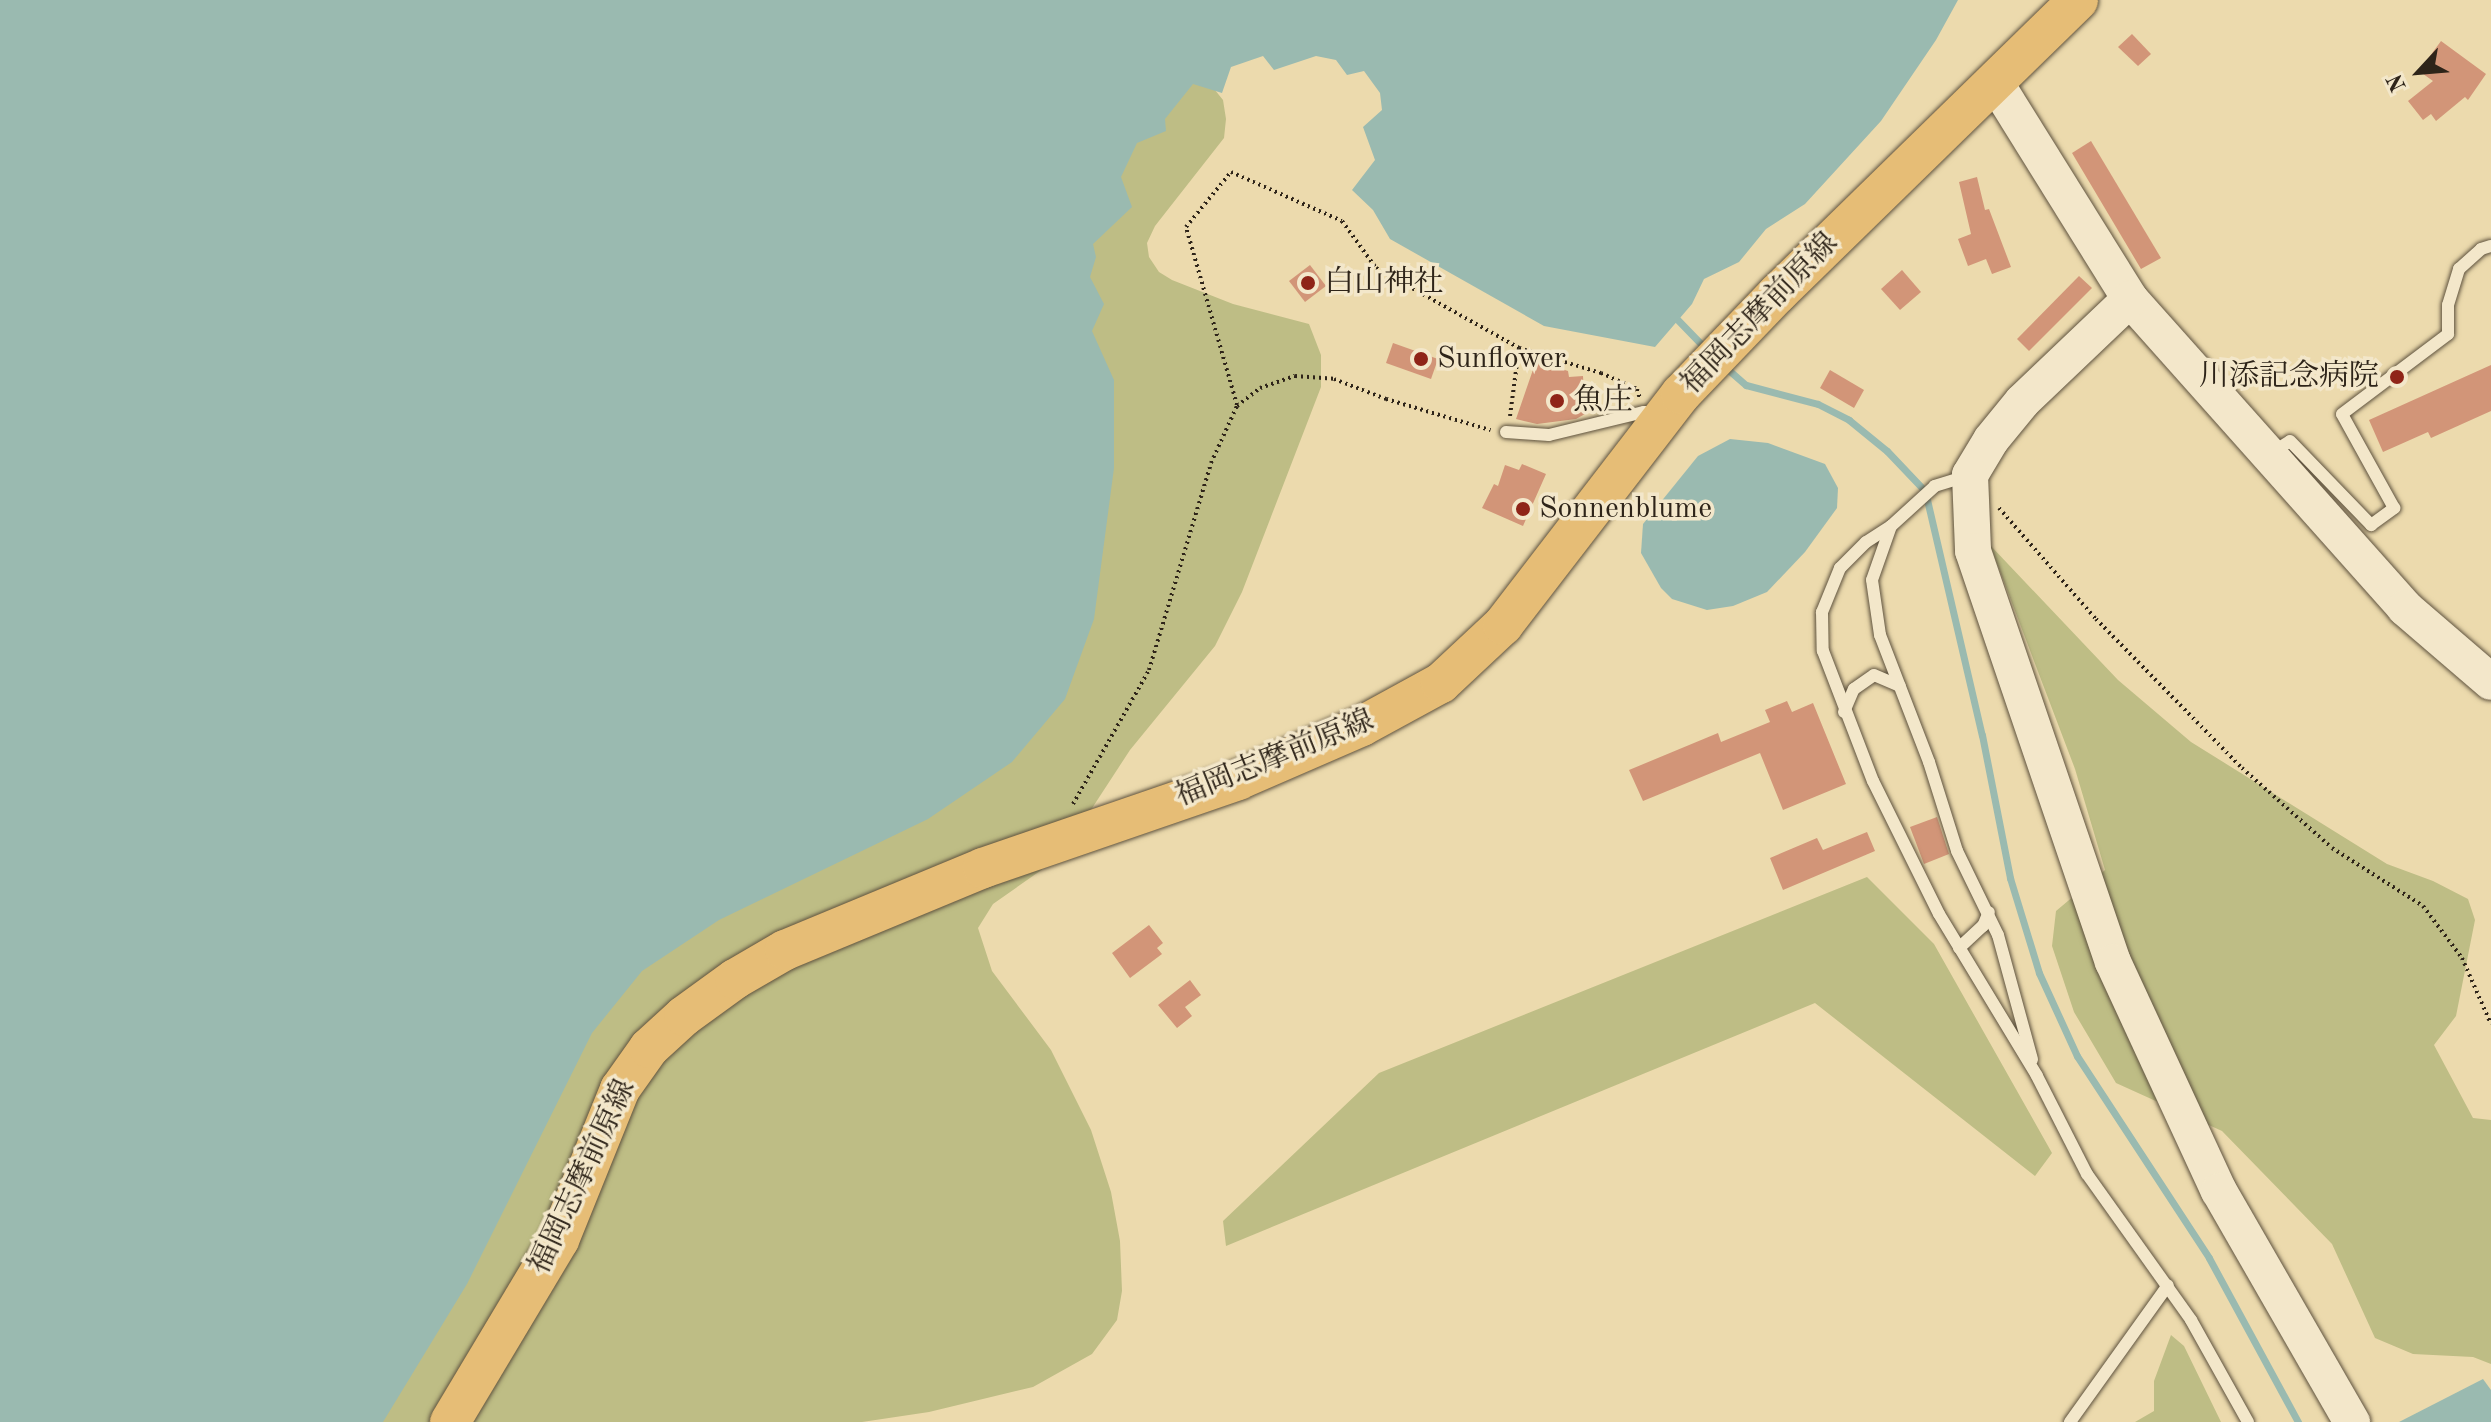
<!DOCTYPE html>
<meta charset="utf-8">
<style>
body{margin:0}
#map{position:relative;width:2491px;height:1422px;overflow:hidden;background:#ecdaad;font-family:"Old Standard TT","Noto Serif JP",serif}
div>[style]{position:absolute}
.green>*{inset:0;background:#bebd85}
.water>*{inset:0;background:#9abab0}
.stream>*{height:7px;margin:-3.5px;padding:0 3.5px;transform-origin:3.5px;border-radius:3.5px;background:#9abab0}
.building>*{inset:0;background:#d29578}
.path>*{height:4px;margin-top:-2px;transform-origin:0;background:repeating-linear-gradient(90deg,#2e2419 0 2px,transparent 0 6px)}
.roads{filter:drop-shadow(0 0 2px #5e523e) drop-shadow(0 0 2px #5e523e)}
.lane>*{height:12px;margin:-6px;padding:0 6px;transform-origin:6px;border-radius:6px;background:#f3e7ca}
.secondary>*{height:36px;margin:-18px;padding:0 18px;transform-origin:18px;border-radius:18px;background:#f3e7ca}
.primary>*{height:40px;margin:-20px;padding:0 20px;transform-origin:20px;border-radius:20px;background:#e6bd76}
.dots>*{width:22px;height:22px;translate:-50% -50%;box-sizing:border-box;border:4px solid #f3e7ca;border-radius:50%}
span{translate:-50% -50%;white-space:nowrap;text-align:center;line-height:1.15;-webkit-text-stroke:7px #f3e7ca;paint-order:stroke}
.poi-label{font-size:30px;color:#2e2419}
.left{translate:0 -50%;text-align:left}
.right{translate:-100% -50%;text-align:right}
.street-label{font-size:30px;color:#2e2419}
.north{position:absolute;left:2379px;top:32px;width:80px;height:80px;-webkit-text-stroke:6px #f3e7ca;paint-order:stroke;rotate:244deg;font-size:22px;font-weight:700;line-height:32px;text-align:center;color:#2e2419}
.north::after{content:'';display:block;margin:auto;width:28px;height:36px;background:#2e2419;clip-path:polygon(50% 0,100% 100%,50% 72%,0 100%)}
</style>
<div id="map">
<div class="green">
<div style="clip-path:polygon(1202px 74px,1223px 100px,1226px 119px,1224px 138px,1155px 226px,1147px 243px,1149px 257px,1159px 272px,1172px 280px,1233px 304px,1309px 324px,1321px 355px,1321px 387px,1242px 592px,1215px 646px,1130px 750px,1068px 845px,1040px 871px,993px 904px,978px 928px,992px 971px,1051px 1050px,1091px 1130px,1111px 1192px,1120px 1241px,1122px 1291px,1117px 1320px,1092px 1354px,1033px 1387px,929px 1412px,862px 1422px,259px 1422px,969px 283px)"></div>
<div style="clip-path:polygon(1990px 545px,2118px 680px,2191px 742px,2387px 864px,2433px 881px,2468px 899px,2475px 920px,2456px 1016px,2434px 1045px,2473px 1118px,2491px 1120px,2491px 1364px,2473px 1357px,2413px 1354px,2375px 1338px,2332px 1244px,2222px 1131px,2116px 1083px,2074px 1012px,2052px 946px,2056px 911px,2105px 870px,2075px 769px)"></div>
<div style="clip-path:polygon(1867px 877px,1934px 944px,2052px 1153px,2035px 1176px,1815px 1003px,1226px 1246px,1223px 1221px,1379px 1073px)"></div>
<div style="clip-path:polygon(2171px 1335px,2184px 1346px,2221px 1422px,2135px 1422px,2154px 1411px,2154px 1381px)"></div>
</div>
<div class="water">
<div style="clip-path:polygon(0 0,1958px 0,1936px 40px,1881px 121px,1805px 204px,1766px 229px,1739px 262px,1704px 279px,1692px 304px,1655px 347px,1544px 326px,1390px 239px,1373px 210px,1352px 190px,1375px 160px,1363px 127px,1382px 110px,1380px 93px,1364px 71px,1347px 75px,1336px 60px,1316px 56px,1274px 70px,1263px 56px,1231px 67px,1222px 93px,1193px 84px,1165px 119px,1166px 131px,1137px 143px,1121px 177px,1132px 207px,1093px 244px,1096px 257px,1090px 277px,1104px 304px,1092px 331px,1114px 380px,1114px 468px,1094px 619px,1065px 699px,1012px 762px,928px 819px,719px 920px,642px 971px,592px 1033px,467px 1284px,383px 1422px,0 1422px)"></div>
<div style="clip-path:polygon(1730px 439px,1768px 443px,1825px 464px,1838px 488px,1837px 508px,1805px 552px,1767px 592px,1733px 606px,1707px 610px,1672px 599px,1661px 588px,1641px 553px,1643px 524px,1698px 456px)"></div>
<div style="clip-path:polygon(2483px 1379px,2491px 1390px,2491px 1422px,2399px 1422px)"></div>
</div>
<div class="stream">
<div style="left:1673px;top:315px;width:47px;rotate:45.9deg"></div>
<div style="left:1724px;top:366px;width:29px;rotate:41deg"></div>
<div style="left:1746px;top:385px;width:74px;rotate:14.8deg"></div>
<div style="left:1818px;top:404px;width:35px;rotate:27deg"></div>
<div style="left:1849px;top:420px;width:49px;rotate:39.2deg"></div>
<div style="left:1887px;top:451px;width:55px;rotate:46.5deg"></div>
<div style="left:1925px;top:491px;width:251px;rotate:76.9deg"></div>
<div style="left:1982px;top:735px;width:146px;rotate:78.9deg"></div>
<div style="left:2010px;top:878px;width:99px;rotate:73deg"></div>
<div style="left:2039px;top:973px;width:91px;rotate:65.4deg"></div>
<div style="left:2077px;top:1056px;width:241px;rotate:56.8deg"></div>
<div style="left:2209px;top:1258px;width:187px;rotate:61.5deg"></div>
</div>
<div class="building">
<div style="clip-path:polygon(2132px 34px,2151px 54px,2138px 66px,2118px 47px)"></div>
<div style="clip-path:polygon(2441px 41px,2486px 74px,2468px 100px,2465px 97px,2436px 121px,2431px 114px,2423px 120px,2408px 101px,2433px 81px,2419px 71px)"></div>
<div style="clip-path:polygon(2091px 141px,2161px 258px,2141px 269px,2072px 153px)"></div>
<div style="clip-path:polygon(1977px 177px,1985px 210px,1989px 209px,2011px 267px,1992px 274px,1986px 259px,1968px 266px,1958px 239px,1971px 234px,1959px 182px)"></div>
<div style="clip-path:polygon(1310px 265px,1326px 286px,1305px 302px,1289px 281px)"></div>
<div style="clip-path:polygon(1902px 270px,1921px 292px,1900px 310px,1881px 289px)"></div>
<div style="clip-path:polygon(2079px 276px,2092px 288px,2029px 351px,2017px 339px)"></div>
<div style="clip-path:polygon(1393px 343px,1438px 359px,1431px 379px,1386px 363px)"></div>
<div style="clip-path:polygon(1536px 361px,1568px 371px,1569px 377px,1583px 376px,1585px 414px,1576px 419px,1537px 424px,1516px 419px)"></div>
<div style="clip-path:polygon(2491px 365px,2491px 411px,2431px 438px,2428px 432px,2383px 452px,2369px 420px)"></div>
<div style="clip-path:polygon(1830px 370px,1864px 390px,1854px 408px,1820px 388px)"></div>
<div style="clip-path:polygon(1522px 464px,1546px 474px,1523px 526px,1482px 508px,1494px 484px,1498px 486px,1505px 465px,1519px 470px)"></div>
<div style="clip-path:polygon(1787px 701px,1792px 712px,1813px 703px,1846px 784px,1783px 810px,1760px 753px,1643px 801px,1629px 770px,1718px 733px,1721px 742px,1770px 722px,1765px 710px)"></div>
<div style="clip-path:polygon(1937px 817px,1949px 854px,1924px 864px,1910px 827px)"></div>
<div style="clip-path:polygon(1867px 832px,1875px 851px,1783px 890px,1770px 858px,1817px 838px,1823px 850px)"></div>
<div style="clip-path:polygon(1149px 925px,1163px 943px,1157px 948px,1162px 954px,1130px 978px,1112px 953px)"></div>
<div style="clip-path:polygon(1190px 980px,1201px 995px,1185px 1007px,1192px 1016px,1177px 1028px,1158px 1005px)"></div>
</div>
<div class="path">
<div style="left:1237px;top:405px;width:185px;rotate:-106deg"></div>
<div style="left:1186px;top:227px;width:71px;rotate:-50.7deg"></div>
<div style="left:1231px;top:172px;width:121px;rotate:23.8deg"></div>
<div style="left:1342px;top:221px;width:58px;rotate:54.1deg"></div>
<div style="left:1376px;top:268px;width:164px;rotate:29.2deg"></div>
<div style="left:1519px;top:348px;width:86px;rotate:17deg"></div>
<div style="left:1601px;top:373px;width:39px;rotate:24deg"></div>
<div style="left:1637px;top:389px;width:10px;rotate:73deg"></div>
<div style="left:1510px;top:416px;width:69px;rotate:-82.5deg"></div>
<div style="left:1999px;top:508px;width:147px;rotate:48.9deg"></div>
<div style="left:2096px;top:619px;width:209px;rotate:45.6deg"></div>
<div style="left:2242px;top:768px;width:120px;rotate:41.6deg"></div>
<div style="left:2332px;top:848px;width:108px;rotate:32.5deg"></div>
<div style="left:2423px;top:906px;width:65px;rotate:53.1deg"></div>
<div style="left:2462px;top:958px;width:72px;rotate:66.3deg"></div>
<div style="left:1073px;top:804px;width:154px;rotate:-60.4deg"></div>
<div style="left:1149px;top:670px;width:216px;rotate:-73.3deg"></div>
<div style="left:1211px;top:463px;width:63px;rotate:-65.5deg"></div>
<div style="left:1237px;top:406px;width:29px;rotate:-38deg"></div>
<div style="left:1260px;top:388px;width:37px;rotate:-19deg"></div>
<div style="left:1295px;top:376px;width:39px;rotate:4deg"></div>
<div style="left:1334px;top:379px;width:56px;rotate:21deg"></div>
<div style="left:1386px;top:399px;width:109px;rotate:16.6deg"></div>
</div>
<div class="roads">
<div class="lane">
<div style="left:1506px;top:432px;width:43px;rotate:4deg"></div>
<div style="left:1549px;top:435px;width:98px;rotate:-13.6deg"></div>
<div style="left:1644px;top:412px;width:10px;rotate:37deg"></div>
<div style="left:2271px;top:453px;width:22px;rotate:-32deg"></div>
<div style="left:2290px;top:441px;width:117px;rotate:46deg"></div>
<div style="left:2371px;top:525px;width:29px;rotate:-36deg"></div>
<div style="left:2394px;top:508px;width:107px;rotate:-119deg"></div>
<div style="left:2342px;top:414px;width:133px;rotate:-37deg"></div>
<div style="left:2448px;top:334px;width:29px;rotate:-90deg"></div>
<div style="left:2448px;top:305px;width:38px;rotate:-73deg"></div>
<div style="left:2459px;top:269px;width:30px;rotate:-42deg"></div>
<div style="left:2481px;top:249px;width:10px;rotate:-17deg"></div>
<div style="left:1967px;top:476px;width:34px;rotate:163deg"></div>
<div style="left:1935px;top:486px;width:59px;rotate:137.7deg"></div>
<div style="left:1891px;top:526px;width:30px;rotate:147deg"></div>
<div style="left:1866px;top:542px;width:37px;rotate:135deg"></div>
<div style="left:1840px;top:568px;width:48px;rotate:112.2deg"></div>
<div style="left:1822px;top:612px;width:39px;rotate:89deg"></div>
<div style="left:1823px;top:651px;width:139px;rotate:69deg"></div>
<div style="left:1873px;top:781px;width:148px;rotate:63.6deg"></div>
<div style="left:1939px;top:914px;width:189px;rotate:58.8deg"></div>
<div style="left:2037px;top:1076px;width:110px;rotate:63deg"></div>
<div style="left:2087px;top:1174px;width:179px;rotate:54.5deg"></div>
<div style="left:2191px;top:1320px;width:117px;rotate:60.8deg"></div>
<div style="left:1891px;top:526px;width:57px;rotate:109.4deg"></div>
<div style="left:1872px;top:580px;width:56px;rotate:81.7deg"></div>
<div style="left:1880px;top:635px;width:136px;rotate:68.9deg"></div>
<div style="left:1929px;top:762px;width:93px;rotate:72.5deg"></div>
<div style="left:1957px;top:851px;width:93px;rotate:64deg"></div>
<div style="left:1998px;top:935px;width:129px;rotate:74.7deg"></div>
<div style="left:1844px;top:712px;width:25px;rotate:-67deg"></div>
<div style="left:1854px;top:689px;width:24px;rotate:-35deg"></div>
<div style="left:1874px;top:675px;width:28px;rotate:23deg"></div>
<div style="left:1959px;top:948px;width:33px;rotate:-43deg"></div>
<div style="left:1983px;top:926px;width:15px;rotate:-67deg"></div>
<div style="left:2070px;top:1422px;width:168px;rotate:-54.4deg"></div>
</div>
<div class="secondary">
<div style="left:1995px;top:82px;width:256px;rotate:58.1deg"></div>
<div style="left:2130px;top:299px;width:414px;rotate:48.3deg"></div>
<div style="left:2405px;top:608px;width:113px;rotate:40.7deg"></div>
<div style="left:2130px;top:299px;width:149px;rotate:136.4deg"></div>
<div style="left:2022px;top:402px;width:49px;rotate:129.2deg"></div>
<div style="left:1991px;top:440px;width:41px;rotate:121deg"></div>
<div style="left:1970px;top:475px;width:76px;rotate:87.7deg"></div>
<div style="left:1973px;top:551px;width:434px;rotate:71.2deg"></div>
<div style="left:2113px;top:962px;width:252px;rotate:65.2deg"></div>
<div style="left:2219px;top:1191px;width:267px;rotate:60.1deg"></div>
</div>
<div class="primary">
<div style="left:450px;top:1422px;width:212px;rotate:-59.1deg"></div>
<div style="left:559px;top:1240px;width:163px;rotate:-68deg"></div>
<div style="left:620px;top:1089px;width:50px;rotate:-54.7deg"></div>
<div style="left:649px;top:1048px;width:47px;rotate:-42.4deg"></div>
<div style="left:684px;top:1016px;width:63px;rotate:-36deg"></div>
<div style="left:735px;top:979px;width:58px;rotate:-30.1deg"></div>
<div style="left:785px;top:950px;width:214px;rotate:-22.5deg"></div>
<div style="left:983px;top:868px;width:270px;rotate:-19deg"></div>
<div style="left:1238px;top:780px;width:135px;rotate:-23.5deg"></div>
<div style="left:1362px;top:726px;width:90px;rotate:-28.6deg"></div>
<div style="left:1441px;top:683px;width:85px;rotate:-43.1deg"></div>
<div style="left:1503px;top:625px;width:292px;rotate:-52.4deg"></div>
<div style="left:1681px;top:394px;width:140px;rotate:-46.2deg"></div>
<div style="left:1778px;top:293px;width:419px;rotate:-44.3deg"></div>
</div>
</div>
<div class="dots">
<div style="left:1308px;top:283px;background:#8f2418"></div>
<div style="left:1421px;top:359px;background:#8f2418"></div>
<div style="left:2397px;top:377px;background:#8f2418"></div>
<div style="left:1557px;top:401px;background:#8f2418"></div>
<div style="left:1523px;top:509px;background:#8f2418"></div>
</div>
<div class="poi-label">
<span class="left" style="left:1324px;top:283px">白山神社</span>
<span class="left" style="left:1437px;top:359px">Sunflower</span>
<span class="right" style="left:2379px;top:377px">川添記念病院</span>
<span class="left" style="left:1573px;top:401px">魚庄</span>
<span class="left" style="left:1539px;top:509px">Sonnenblume</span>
</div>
<div class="street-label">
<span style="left:1760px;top:314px;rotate:-46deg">福岡志摩前原線</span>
<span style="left:1275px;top:759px;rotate:-22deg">福岡志摩前原線</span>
<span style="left:583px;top:1177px;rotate:-65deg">福岡志摩前原線</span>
</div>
<div class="north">N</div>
</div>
